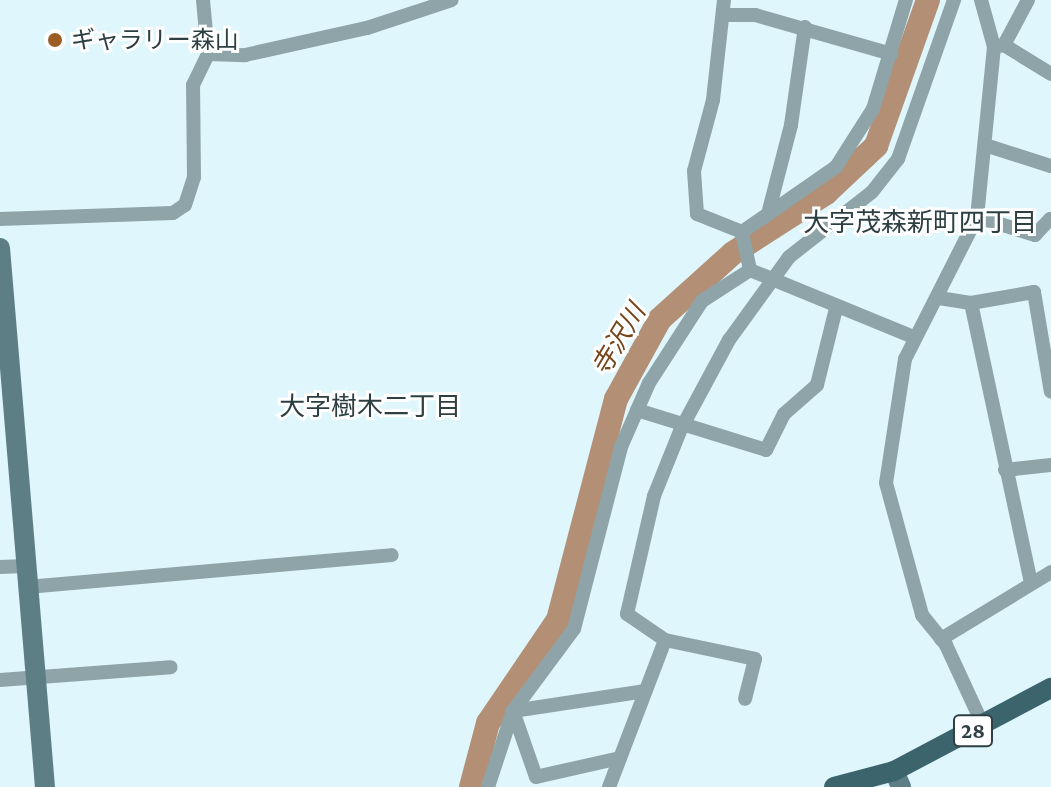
<!DOCTYPE html>
<meta charset="utf-8">
<style>
body{margin:0}
#map{position:relative;width:1051px;height:787px;overflow:hidden;background:#def6fc;font-family:"Crimson Pro","Noto Sans JP",serif}
div>[style]{position:absolute}
.river>*{height:24px;margin:-12px;padding:0 12px;transform-origin:12px;border-radius:12px;background:#b39075}
.street>*{height:14px;margin:-7px;padding:0 7px;transform-origin:7px;border-radius:7px;background:#8ea4a9}
.secondary>*{height:20px;margin:-10px;padding:0 10px;transform-origin:10px;border-radius:10px;background:#5e7e86}
.primary>*{height:20px;margin:-10px;padding:0 10px;transform-origin:10px;border-radius:10px;background:#3b646d}
.dots>*{width:22px;height:22px;translate:-50% -50%;box-sizing:border-box;border:4px solid #fefefe;border-radius:50%}
span{translate:-50% -50%;white-space:nowrap;text-align:center;line-height:1.15;-webkit-text-stroke:6px #fefefe;paint-order:stroke}
.shield-label span{padding:2px 6px;background:#fefefe;border:2px solid;border-radius:6px;-webkit-text-stroke-width:0}
.shield-label{font-size:22px;color:#2e3f43;font-weight:700}
.poi-label{font-size:24px;color:#2e3f43}
.left{translate:0 -50%;text-align:left}
.neighbourhood-label{font-size:26px;color:#2e3f43}
.water-label{font-size:26px;color:#76451b;font-style:italic}
</style>
<div id="map">
<div class="river">
<div style="left:471px;top:787px;width:66px;rotate:-75.1deg"></div>
<div style="left:488px;top:723px;width:125px;rotate:-55.8deg"></div>
<div style="left:558px;top:620px;width:228px;rotate:-75.3deg"></div>
<div style="left:616px;top:399px;width:91px;rotate:-61.2deg"></div>
<div style="left:660px;top:319px;width:98px;rotate:-42.1deg"></div>
<div style="left:733px;top:253px;width:111px;rotate:-32.8deg"></div>
<div style="left:826px;top:193px;width:69px;rotate:-43.2deg"></div>
<div style="left:876px;top:146px;width:155px;rotate:-70.4deg"></div>
</div>
<div class="street">
<div style="left:724px;top:0;width:101px;rotate:96.3deg"></div>
<div style="left:713px;top:100px;width:73px;rotate:105deg"></div>
<div style="left:694px;top:171px;width:43px;rotate:86deg"></div>
<div style="left:697px;top:214px;width:48px;rotate:21.8deg"></div>
<div style="left:981px;top:0;width:49px;rotate:74.5deg"></div>
<div style="left:994px;top:47px;width:171px;rotate:95.7deg"></div>
<div style="left:977px;top:217px;width:159px;rotate:116.9deg"></div>
<div style="left:905px;top:359px;width:125px;rotate:98.7deg"></div>
<div style="left:886px;top:483px;width:137px;rotate:74.7deg"></div>
<div style="left:922px;top:615px;width:38px;rotate:51deg"></div>
<div style="left:946px;top:645px;width:88px;rotate:65.2deg"></div>
<div style="left:724px;top:15px;width:31px"></div>
<div style="left:755px;top:15px;width:142px;rotate:15.9deg"></div>
<div style="left:1004px;top:45px;width:55px;rotate:31.7deg"></div>
<div style="left:994px;top:47px;width:10px;rotate:-11deg"></div>
<div style="left:1004px;top:45px;width:51px;rotate:-61.9deg"></div>
<div style="left:208px;top:54px;width:37px;rotate:2deg"></div>
<div style="left:245px;top:55px;width:125px;rotate:-12.5deg"></div>
<div style="left:367px;top:28px;width:89px;rotate:-18.2deg"></div>
<div style="left:985px;top:145px;width:69px;rotate:17.7deg"></div>
<div style="left:768px;top:214px;width:92px;rotate:-75.5deg"></div>
<div style="left:791px;top:125px;width:99px;rotate:-81.9deg"></div>
<div style="left:977px;top:217px;width:61px;rotate:17.2deg"></div>
<div style="left:1035px;top:235px;width:22px;rotate:-47deg"></div>
<div style="left:0;top:219px;width:173px;rotate:-2deg"></div>
<div style="left:173px;top:213px;width:14px;rotate:-34deg"></div>
<div style="left:185px;top:205px;width:29px;rotate:-72deg"></div>
<div style="left:194px;top:177px;width:92px;rotate:-90.6deg"></div>
<div style="left:193px;top:85px;width:34px;rotate:-64deg"></div>
<div style="left:208px;top:54px;width:54px;rotate:-95.3deg"></div>
<div style="left:742px;top:232px;width:114px;rotate:-34.7deg"></div>
<div style="left:836px;top:167px;width:69px;rotate:-57.5deg"></div>
<div style="left:873px;top:109px;width:114px;rotate:-73.2deg"></div>
<div style="left:742px;top:232px;width:39px;rotate:78deg"></div>
<div style="left:750px;top:270px;width:176px;rotate:22.3deg"></div>
<div style="left:939px;top:298px;width:32px;rotate:9deg"></div>
<div style="left:971px;top:303px;width:64px;rotate:-9.9deg"></div>
<div style="left:1034px;top:292px;width:101px;rotate:80.4deg"></div>
<div style="left:971px;top:303px;width:286px;rotate:77.9deg"></div>
<div style="left:637px;top:410px;width:135px;rotate:17.2deg"></div>
<div style="left:766px;top:450px;width:40px;rotate:-63.4deg"></div>
<div style="left:784px;top:414px;width:44px;rotate:-41.3deg"></div>
<div style="left:817px;top:385px;width:79px;rotate:-76.1deg"></div>
<div style="left:1005px;top:470px;width:46px;rotate:-6.2deg"></div>
<div style="left:0;top:567px;width:26px;rotate:-2deg"></div>
<div style="left:27px;top:587px;width:366px;rotate:-5deg"></div>
<div style="left:941px;top:639px;width:129px;rotate:-31.3deg"></div>
<div style="left:665px;top:640px;width:92px;rotate:11.9deg"></div>
<div style="left:755px;top:659px;width:41px;rotate:104deg"></div>
<div style="left:0;top:680px;width:171px;rotate:-4.3deg"></div>
<div style="left:620px;top:758px;width:86px;rotate:167.3deg"></div>
<div style="left:536px;top:777px;width:70px;rotate:-109.2deg"></div>
<div style="left:513px;top:711px;width:134px;rotate:-8.6deg"></div>
<div style="left:488px;top:787px;width:80px;rotate:-71.8deg"></div>
<div style="left:513px;top:711px;width:102px;rotate:-53.4deg"></div>
<div style="left:574px;top:629px;width:188px;rotate:-75.5deg"></div>
<div style="left:621px;top:447px;width:70px;rotate:-66.4deg"></div>
<div style="left:649px;top:383px;width:98px;rotate:-57.1deg"></div>
<div style="left:702px;top:301px;width:57px;rotate:-32.9deg"></div>
<div style="left:609px;top:787px;width:157px;rotate:-69.1deg"></div>
<div style="left:665px;top:640px;width:46px;rotate:-145.6deg"></div>
<div style="left:627px;top:614px;width:121px;rotate:-77.1deg"></div>
<div style="left:654px;top:496px;width:72px;rotate:-68.1deg"></div>
<div style="left:681px;top:429px;width:101px;rotate:-61.7deg"></div>
<div style="left:729px;top:340px;width:102px;rotate:-54.1deg"></div>
<div style="left:789px;top:257px;width:105px;rotate:-38.1deg"></div>
<div style="left:872px;top:192px;width:42px;rotate:-51.8deg"></div>
<div style="left:898px;top:159px;width:169px;rotate:-70.6deg"></div>
</div>
<div class="secondary">
<div style="left:0;top:248px;width:541px;rotate:85.23deg"></div>
<div style="left:894px;top:771px;width:17px;rotate:66deg"></div>
</div>
<div class="primary">
<div style="left:834px;top:787px;width:62px;rotate:-14.9deg"></div>
<div style="left:894px;top:771px;width:178px;rotate:-27.9deg"></div>
</div>
<div class="dots">
<div style="left:55px;top:40px;background:#9d5e26"></div>
</div>
<div class="shield-label">
<span style="left:973px;top:731px">28</span>
</div>
<div class="poi-label">
<span class="left" style="left:71px;top:40px">ギャラリー森山</span>
</div>
<div class="neighbourhood-label">
<span style="left:920px;top:223px">大字茂森新町四丁目</span>
<span style="left:370px;top:407px">大字樹木二丁目</span>
</div>
<div class="water-label">
<span style="left:619px;top:340px;rotate:-59deg">寺沢川</span>
</div>
</div>
